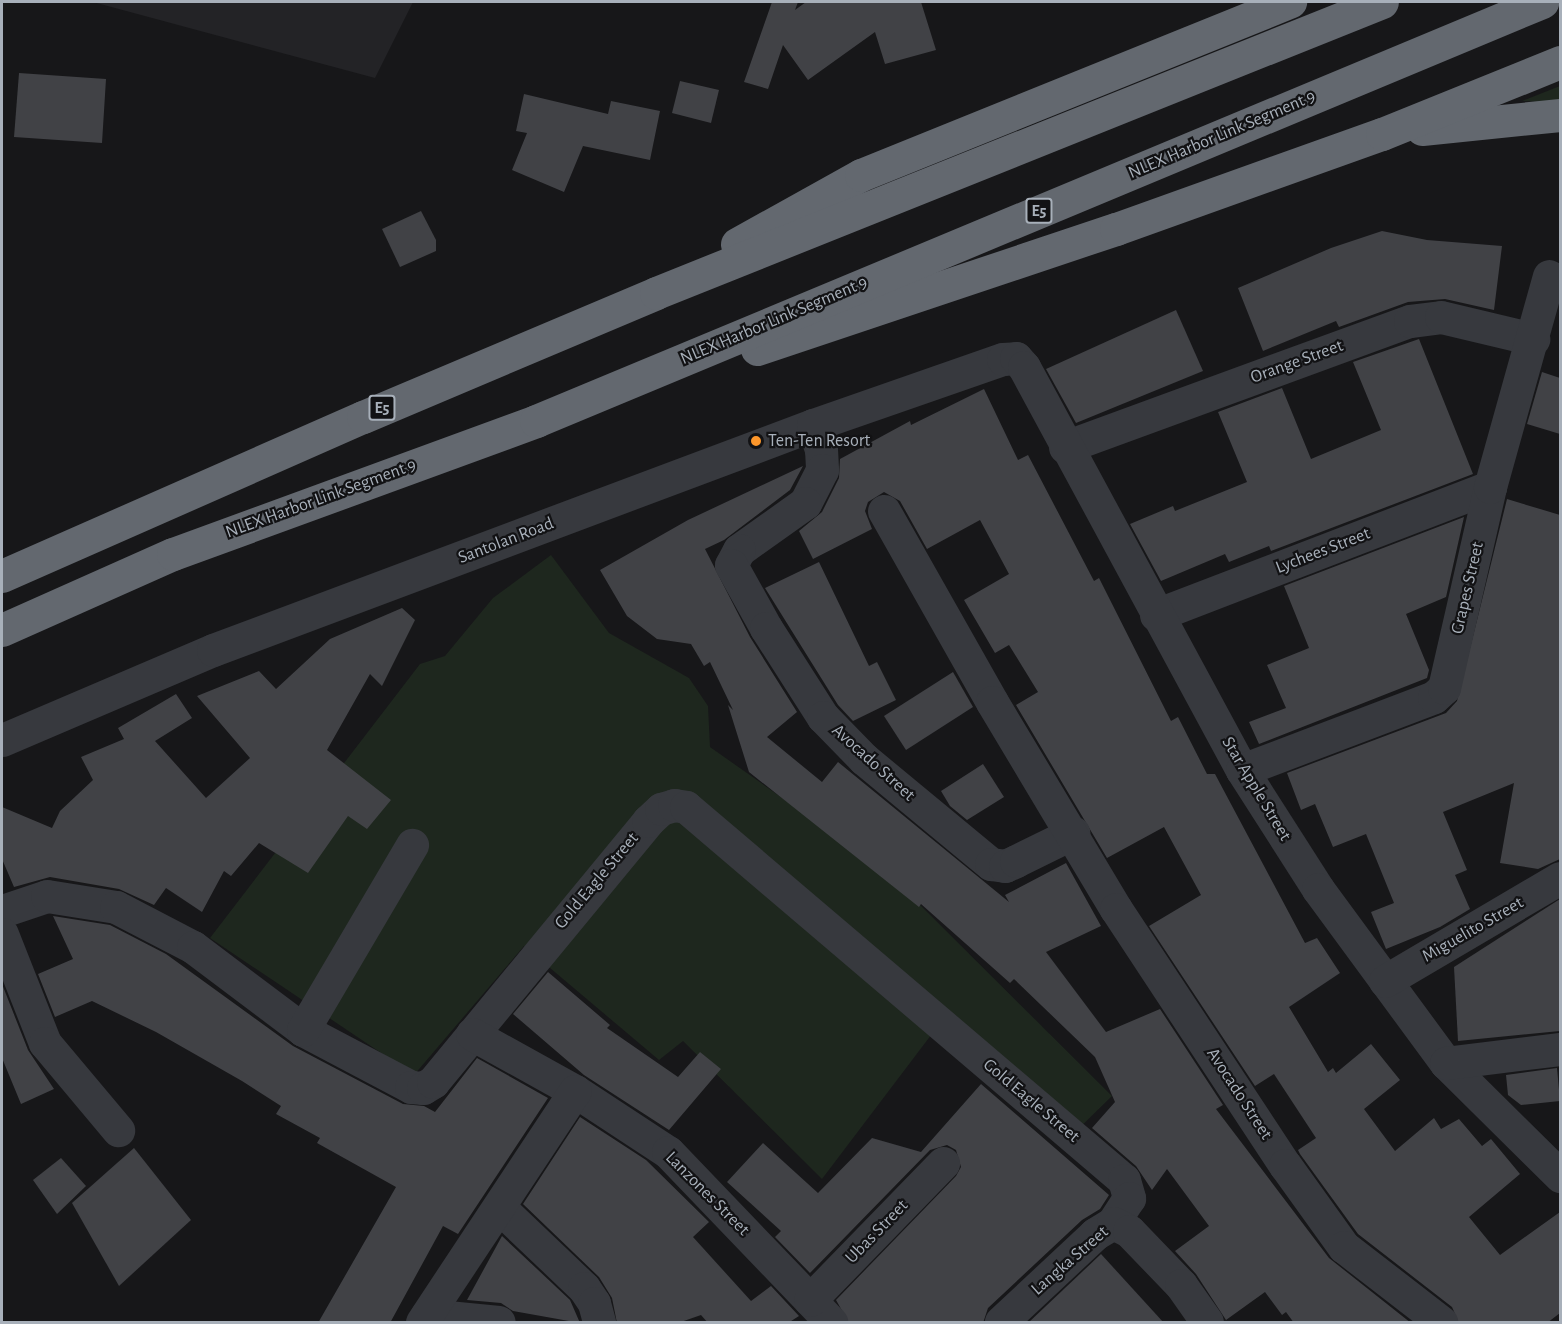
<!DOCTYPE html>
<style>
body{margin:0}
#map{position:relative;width:1562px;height:1324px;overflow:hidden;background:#171719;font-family:"Alegreya Sans",sans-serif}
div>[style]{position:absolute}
.built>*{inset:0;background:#232326}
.green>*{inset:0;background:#1e271e}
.building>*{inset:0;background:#414246}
.minor>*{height:33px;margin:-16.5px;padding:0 16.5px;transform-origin:16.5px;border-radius:16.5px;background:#37393e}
.highway>*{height:33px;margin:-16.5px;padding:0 16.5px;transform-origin:16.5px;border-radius:16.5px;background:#63686f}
.dots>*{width:16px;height:16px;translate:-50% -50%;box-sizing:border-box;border:3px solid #121214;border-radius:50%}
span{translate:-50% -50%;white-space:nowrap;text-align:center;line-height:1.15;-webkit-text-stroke:4.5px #121214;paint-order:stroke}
.shield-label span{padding:2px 4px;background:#121214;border:2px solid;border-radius:4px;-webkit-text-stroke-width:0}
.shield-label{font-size:16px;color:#a8b0ba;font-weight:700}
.street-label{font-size:18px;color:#a8b0ba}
.poi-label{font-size:18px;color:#a8b0ba}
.left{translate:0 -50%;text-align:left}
.frame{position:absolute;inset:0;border:3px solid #a8b0ba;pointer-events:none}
</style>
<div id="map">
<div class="built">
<div style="clip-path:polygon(93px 2px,413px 2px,375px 78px)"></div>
</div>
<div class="green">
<div style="clip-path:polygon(1560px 86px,1560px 103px,1522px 101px)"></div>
<div style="clip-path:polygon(551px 555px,609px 633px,689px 678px,708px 706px,710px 747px,886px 871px,1112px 1096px,1062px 1145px,944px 1018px,822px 1179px,683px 1041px,659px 1060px,524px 946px,414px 1075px,210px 938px,420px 664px,445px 656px,493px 598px)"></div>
</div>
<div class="building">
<div style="clip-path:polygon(772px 2px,798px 2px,795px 10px,806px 2px,921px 2px,936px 50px,885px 64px,875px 32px,808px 80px,783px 45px,768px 89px,744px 82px)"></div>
<div style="clip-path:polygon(19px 73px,106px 79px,102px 143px,14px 137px)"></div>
<div style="clip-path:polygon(680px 81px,719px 90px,711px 123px,672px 113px)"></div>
<div style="clip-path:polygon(524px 94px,608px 114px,611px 101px,660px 111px,650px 160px,583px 146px,564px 192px,512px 170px,527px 133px,516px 131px)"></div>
<div style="clip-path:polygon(421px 211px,436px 240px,436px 251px,400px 267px,382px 229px)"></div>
<div style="clip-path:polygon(1382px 231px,1427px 240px,1502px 246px,1494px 310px,1445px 299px,1408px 302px,1339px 327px,1336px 321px,1263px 351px,1238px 288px,1331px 248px)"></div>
<div style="clip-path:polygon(1176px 310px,1203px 371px,1076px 423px,1046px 369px)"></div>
<div style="clip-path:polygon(1419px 339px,1473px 474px,1271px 551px,1269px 546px,1229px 562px,1225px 554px,1161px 581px,1130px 524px,1173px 506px,1175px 511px,1247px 482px,1218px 412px,1282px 388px,1311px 459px,1381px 430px,1353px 362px)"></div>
<div style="clip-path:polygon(1542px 372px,1560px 378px,1560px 434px,1527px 424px)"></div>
<div style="clip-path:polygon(984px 389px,1018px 460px,1028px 455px,1094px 581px,1099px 578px,1171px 721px,1178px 717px,1207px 774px,1215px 774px,1305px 943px,1317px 938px,1340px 973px,1289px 1007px,1328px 1072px,1333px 1068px,1336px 1073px,1371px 1044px,1400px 1080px,1364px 1109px,1395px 1151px,1434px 1118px,1441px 1129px,1459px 1119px,1482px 1146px,1491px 1139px,1520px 1174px,1469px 1217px,1500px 1255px,1560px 1212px,1560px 1313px,1547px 1323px,1459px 1323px,1452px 1307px,1358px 1234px,1300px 1154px,1298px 1150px,1316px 1138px,1274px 1074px,1255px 1086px,1149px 926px,1201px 895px,1164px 827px,1107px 858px,1016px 705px,1038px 692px,1009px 645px,995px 653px,964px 600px,1009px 574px,980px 520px,927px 549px,900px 501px,884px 492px,868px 502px,865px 511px,872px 529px,813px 559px,799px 531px,822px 512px,839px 478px,840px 459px,910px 421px,911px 425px)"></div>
<div style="clip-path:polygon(803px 466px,790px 490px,724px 540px,705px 549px,750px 637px,797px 712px,767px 737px,822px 782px,838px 762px,1009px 902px,1005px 895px,1066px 863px,1101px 926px,1046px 952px,1106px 1032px,1160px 1009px,1223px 1105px,1216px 1109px,1329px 1258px,1411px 1323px,1294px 1323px,1286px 1312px,1282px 1315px,1265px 1292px,1226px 1320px,1196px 1274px,1175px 1251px,1209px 1226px,1167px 1169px,1152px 1190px,1136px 1166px,1092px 1128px,1115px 1102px,1095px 1057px,1014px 979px,1010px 983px,921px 904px,919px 907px,749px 772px,728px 705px,733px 710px,710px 662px,704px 666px,691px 644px,657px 639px,627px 616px,600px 570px,688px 520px)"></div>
<div style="clip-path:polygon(1507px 499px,1560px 515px,1560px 859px,1538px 869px,1500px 863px,1514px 783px,1443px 812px,1467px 870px,1455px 875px,1470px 909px,1440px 927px,1386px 949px,1371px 912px,1394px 903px,1366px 834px,1333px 847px,1315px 804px,1301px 810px,1287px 773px,1446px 713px,1457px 701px)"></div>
<div style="clip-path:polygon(1464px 517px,1446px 597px,1406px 614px,1429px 670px,1427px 678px,1259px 744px,1249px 722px,1286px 708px,1267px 665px,1309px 648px,1284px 586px)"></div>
<div style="clip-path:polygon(819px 562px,869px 666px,877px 662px,896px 700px,853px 721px,838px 705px,765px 588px)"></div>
<div style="clip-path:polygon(402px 608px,415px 620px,382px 686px,370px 674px,327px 750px,391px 800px,367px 829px,348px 816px,308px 873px,259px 843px,231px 876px,224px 871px,202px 912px,166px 888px,154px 905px,119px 889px,50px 877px,14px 887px,2px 859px,2px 807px,52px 828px,60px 811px,93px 780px,81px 757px,124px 739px,118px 728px,176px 694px,192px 718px,155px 741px,206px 798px,250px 758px,197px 696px,259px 671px,276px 689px,330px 639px)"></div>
<div style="clip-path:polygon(953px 672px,973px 707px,906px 750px,884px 716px)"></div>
<div style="clip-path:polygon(983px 764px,1004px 797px,967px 820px,950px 806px,941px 791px)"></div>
<div style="clip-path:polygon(1560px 899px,1560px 1031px,1458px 1041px,1454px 967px)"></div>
<div style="clip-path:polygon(53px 916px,110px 925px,166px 954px,293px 1046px,403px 1104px,424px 1106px,435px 1112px,477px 1058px,548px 1098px,458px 1234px,443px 1226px,390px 1323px,318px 1323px,396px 1187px,317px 1143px,320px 1138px,276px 1114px,281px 1106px,242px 1081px,156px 1032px,92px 1001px,55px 1017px,38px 974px,73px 959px)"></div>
<div style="clip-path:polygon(548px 972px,610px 1025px,607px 1028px,678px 1077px,700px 1052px,721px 1069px,669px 1130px,584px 1075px,513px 1014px)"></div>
<div style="clip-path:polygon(2px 984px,28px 1050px,54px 1089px,21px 1104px,2px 1058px)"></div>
<div style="clip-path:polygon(1557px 1068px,1560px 1101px,1521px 1105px,1508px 1095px,1506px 1075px)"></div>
<div style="clip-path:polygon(981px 1084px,1109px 1195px,1100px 1209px,1082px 1220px,988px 1308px,983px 1323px,849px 1323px,836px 1300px,956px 1176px,961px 1167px,956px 1150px,947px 1145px,930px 1150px,810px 1273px,775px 1237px,781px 1231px,727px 1182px,763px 1143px,818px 1193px,872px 1138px,921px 1152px)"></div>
<div style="clip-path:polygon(580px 1117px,646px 1160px,709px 1222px,693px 1237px,751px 1301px,771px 1286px,799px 1316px,788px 1323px,708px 1323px,701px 1315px,678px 1323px,617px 1323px,612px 1298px,599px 1277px,523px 1204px)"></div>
<div style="clip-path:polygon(134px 1148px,191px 1220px,119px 1286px,72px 1203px)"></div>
<div style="clip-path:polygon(61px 1158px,86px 1186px,57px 1214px,33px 1180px)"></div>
<div style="clip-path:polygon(502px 1236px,570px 1300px,580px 1323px,513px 1311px,501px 1303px,467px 1300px)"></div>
<div style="clip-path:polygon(1101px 1254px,1164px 1323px,1028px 1323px)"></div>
</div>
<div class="minor">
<div style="left:813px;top:425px;width:25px;rotate:72deg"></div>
<div style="left:821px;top:449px;width:21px;rotate:87deg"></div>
<div style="left:822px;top:470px;width:37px;rotate:117deg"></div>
<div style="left:805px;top:503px;width:81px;rotate:144.5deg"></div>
<div style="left:739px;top:550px;width:17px;rotate:118deg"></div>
<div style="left:731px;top:565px;width:72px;rotate:60.9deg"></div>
<div style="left:766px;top:628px;width:106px;rotate:57.4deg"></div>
<div style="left:823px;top:717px;width:59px;rotate:45.7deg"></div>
<div style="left:864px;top:759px;width:165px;rotate:39.6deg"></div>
<div style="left:991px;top:864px;width:14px;rotate:8deg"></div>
<div style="left:1005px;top:866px;width:12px;rotate:-24deg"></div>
<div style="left:1016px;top:861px;width:64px;rotate:-26.2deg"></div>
<div style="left:1065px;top:447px;width:367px;rotate:-20.1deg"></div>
<div style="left:1410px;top:321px;width:31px;rotate:-7deg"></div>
<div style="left:1441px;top:317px;width:95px;rotate:13.4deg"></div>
<div style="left:884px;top:511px;width:219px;rotate:60.5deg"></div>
<div style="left:992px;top:702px;width:241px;rotate:59.1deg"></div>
<div style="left:1116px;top:909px;width:307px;rotate:56.6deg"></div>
<div style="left:1285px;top:1165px;width:101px;rotate:54.3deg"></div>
<div style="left:1344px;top:1247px;width:123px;rotate:37.7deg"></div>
<div style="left:1156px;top:615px;width:358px;rotate:-21deg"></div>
<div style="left:2px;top:740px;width:229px;rotate:-23.1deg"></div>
<div style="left:213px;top:650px;width:641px;rotate:-20.56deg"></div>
<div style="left:813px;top:425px;width:201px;rotate:-19.2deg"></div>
<div style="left:1003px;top:359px;width:13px;rotate:-4deg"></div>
<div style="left:1016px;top:358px;width:12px;rotate:48deg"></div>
<div style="left:1024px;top:367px;width:458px;rotate:61.6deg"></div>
<div style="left:1242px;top:770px;width:141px;rotate:57.4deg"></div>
<div style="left:1318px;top:889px;width:216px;rotate:53.7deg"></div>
<div style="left:1446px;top:1063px;width:161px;rotate:44.7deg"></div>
<div style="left:1242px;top:770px;width:205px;rotate:-20.8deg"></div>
<div style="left:1434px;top:697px;width:13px;rotate:-42deg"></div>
<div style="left:1444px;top:688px;width:206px;rotate:-77.1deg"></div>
<div style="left:1490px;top:487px;width:219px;rotate:-74.4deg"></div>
<div style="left:2px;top:911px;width:47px;rotate:-18.4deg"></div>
<div style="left:47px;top:896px;width:70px;rotate:9.1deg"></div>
<div style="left:116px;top:907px;width:87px;rotate:27.5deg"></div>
<div style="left:193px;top:947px;width:138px;rotate:37deg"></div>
<div style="left:303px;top:1030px;width:122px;rotate:27.8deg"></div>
<div style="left:411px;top:1087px;width:12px;rotate:5deg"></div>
<div style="left:423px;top:1088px;width:12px;rotate:-31deg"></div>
<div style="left:433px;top:1082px;width:338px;rotate:-50.5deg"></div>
<div style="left:648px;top:821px;width:18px;rotate:-43deg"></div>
<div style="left:661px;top:809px;width:14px;rotate:-17deg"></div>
<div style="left:674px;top:805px;width:12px;rotate:9deg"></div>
<div style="left:686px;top:807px;width:575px;rotate:40.42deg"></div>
<div style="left:1124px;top:1180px;width:19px;rotate:74deg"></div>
<div style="left:1129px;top:1198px;width:30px;rotate:123deg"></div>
<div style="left:1113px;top:1223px;width:21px;rotate:149deg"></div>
<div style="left:1095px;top:1234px;width:129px;rotate:136.9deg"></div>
<div style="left:2px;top:934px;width:117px;rotate:68.5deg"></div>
<div style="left:45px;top:1043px;width:114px;rotate:50deg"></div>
<div style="left:1385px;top:981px;width:203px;rotate:-30.5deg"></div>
<div style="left:303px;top:1030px;width:215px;rotate:-59.5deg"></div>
<div style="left:472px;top:1034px;width:118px;rotate:29deg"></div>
<div style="left:575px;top:1091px;width:111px;rotate:33.3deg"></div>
<div style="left:668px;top:1152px;width:236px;rotate:46.2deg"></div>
<div style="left:1446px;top:1063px;width:115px;rotate:-7deg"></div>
<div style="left:499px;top:1207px;width:117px;rotate:43.6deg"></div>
<div style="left:584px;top:1288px;width:18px;rotate:56deg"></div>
<div style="left:594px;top:1303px;width:20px;rotate:75deg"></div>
<div style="left:1113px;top:1223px;width:18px;rotate:27deg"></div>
<div style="left:1129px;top:1231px;width:75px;rotate:46.1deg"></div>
<div style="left:1181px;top:1285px;width:45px;rotate:54.9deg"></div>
<div style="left:810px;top:1300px;width:191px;rotate:-45.8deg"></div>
<div style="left:427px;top:1315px;width:72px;rotate:5.6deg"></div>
<div style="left:422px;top:1322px;width:277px;rotate:-56.5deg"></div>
</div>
<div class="highway">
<div style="left:1422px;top:129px;width:139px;rotate:-5.8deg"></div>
<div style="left:737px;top:244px;width:142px;rotate:-29.1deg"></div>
<div style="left:861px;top:175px;width:463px;rotate:-22deg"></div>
<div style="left:757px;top:349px;width:379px;rotate:-18.5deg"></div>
<div style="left:1116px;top:229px;width:282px;rotate:-19.7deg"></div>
<div style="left:1382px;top:134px;width:192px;rotate:-22deg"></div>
<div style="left:2px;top:576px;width:394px;rotate:-23.8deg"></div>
<div style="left:363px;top:417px;width:318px;rotate:-22.9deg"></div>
<div style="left:656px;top:293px;width:782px;rotate:-21.84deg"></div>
<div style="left:2px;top:630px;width:187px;rotate:-24deg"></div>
<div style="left:173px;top:554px;width:387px;rotate:-20.1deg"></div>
<div style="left:536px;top:421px;width:1090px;rotate:-22.61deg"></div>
</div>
<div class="dots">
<div style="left:756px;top:441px;background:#fd972b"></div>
</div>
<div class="shield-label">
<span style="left:1039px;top:211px">E5</span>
<span style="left:382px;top:408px">E5</span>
</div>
<div class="street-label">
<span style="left:1222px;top:135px;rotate:-23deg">NLEX Harbor Link Segment 9</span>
<span style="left:774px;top:321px;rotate:-23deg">NLEX Harbor Link Segment 9</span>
<span style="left:1297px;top:362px;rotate:-20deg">Orange Street</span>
<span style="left:321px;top:499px;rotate:-20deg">NLEX Harbor Link Segment 9</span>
<span style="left:506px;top:541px;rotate:-21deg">Santolan Road</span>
<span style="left:1323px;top:551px;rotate:-21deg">Lychees Street</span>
<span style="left:1468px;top:588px;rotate:-77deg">Grapes Street</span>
<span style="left:873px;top:763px;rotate:42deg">Avocado Street</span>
<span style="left:1256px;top:789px;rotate:59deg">Star Apple Street</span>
<span style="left:597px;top:881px;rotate:-50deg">Gold Eagle Street</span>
<span style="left:1473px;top:930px;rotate:-30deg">Miguelito Street</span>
<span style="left:1239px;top:1094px;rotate:57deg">Avocado Street</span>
<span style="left:1031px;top:1101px;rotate:40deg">Gold Eagle Street</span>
<span style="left:707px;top:1194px;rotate:45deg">Lanzones Street</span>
<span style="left:877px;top:1232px;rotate:-46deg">Ubas Street</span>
<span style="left:1070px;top:1261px;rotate:-41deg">Langka Street</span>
</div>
<div class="poi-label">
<span class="left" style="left:768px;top:441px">Ten-Ten Resort</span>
</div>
<div class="frame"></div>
</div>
